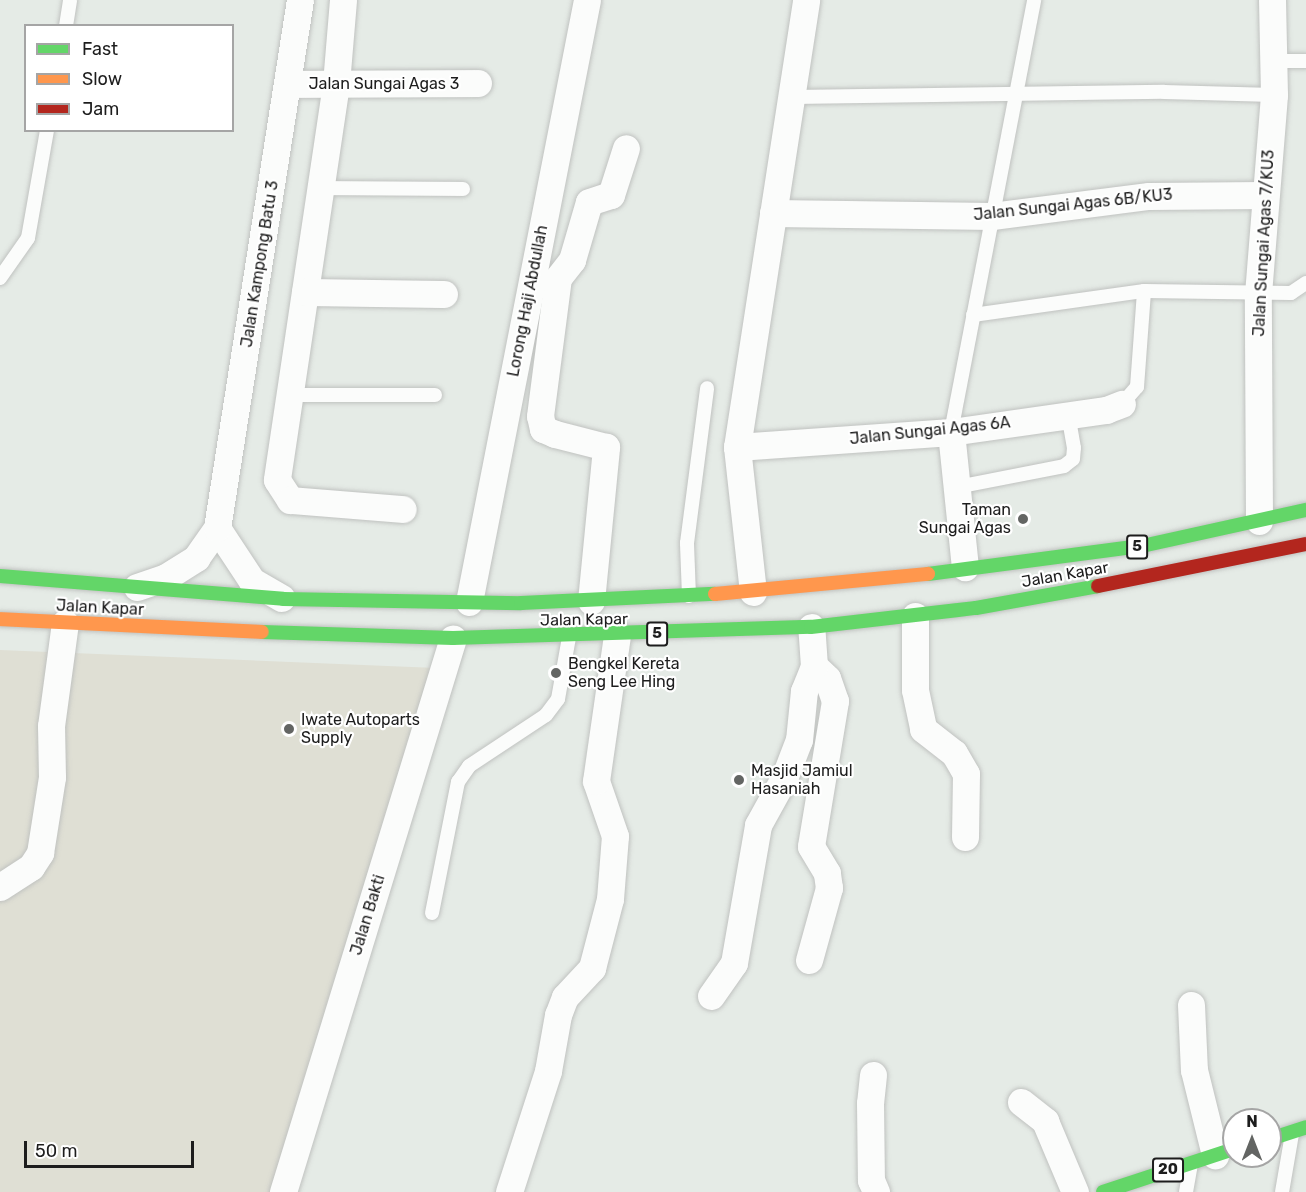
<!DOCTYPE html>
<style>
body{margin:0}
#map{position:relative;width:1306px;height:1192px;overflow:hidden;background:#e5ebe6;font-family:Rubik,sans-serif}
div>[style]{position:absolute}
.industrial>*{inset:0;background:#dfdfd4}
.roads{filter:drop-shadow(0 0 2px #c0c2c0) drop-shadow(0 0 2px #c0c2c0)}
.lane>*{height:14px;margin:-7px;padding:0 7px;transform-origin:7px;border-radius:7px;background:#fbfcfb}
.street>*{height:27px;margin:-13.5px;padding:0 13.5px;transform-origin:13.5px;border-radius:13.5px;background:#fbfcfb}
.fast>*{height:14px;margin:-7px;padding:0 7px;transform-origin:7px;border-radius:7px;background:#63d668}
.slow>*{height:14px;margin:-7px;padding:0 7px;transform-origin:7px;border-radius:7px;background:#ff974d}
.jam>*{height:14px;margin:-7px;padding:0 7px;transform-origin:7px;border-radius:7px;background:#b3261e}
.dots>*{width:16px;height:16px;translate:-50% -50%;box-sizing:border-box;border:3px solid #fff;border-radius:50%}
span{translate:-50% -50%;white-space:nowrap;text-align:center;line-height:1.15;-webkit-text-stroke:4.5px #fff;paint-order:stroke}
.shield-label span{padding:2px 4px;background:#fff;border:2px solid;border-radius:4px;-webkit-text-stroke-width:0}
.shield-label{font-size:15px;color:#1d1d1d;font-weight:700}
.street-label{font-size:16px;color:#1d1d1d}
.poi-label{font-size:16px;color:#1d1d1d}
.right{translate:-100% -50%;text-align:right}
.left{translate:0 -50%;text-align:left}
.legend{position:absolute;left:24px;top:24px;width:210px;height:108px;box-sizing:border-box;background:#fff;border:2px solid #a5a5a5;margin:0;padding:8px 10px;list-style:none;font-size:18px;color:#1d1d1d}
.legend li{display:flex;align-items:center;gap:12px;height:30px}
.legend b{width:30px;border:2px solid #a5a5a5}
.north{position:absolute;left:1222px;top:1108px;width:60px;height:60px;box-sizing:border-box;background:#fff;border:2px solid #a5a5a5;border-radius:50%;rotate:0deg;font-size:16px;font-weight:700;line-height:24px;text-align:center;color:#1d1d1d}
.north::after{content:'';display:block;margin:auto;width:21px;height:27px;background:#636563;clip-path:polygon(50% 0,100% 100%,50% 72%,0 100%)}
.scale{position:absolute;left:24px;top:1141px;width:170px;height:27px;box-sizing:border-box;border:3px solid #1d1d1d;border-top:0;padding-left:8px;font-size:18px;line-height:21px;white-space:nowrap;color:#1d1d1d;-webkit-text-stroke:4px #fff;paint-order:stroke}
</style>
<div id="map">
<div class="industrial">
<div style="clip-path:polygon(0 650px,436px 668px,275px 1192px,0 1192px)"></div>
</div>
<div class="roads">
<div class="lane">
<div style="left:66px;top:26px;width:26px;rotate:-81deg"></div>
<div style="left:1275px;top:61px;width:31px"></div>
<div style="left:793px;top:97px;width:371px;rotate:-0.8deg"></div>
<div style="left:1164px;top:92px;width:110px;rotate:1.6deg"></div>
<div style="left:319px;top:188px;width:144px;rotate:0.4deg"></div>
<div style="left:0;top:278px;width:49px;rotate:-55deg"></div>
<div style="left:28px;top:238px;width:110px;rotate:-80deg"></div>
<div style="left:973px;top:315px;width:173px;rotate:-8deg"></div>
<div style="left:1144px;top:291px;width:147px;rotate:0.8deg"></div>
<div style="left:1291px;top:293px;width:18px;rotate:-34deg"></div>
<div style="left:290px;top:395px;width:145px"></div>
<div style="left:1122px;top:404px;width:23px;rotate:-49deg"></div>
<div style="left:1137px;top:387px;width:96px;rotate:-85.8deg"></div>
<div style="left:951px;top:432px;width:440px;rotate:-79.1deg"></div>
<div style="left:957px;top:487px;width:109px;rotate:-11.1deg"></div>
<div style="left:1064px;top:466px;width:11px;rotate:-38deg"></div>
<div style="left:1073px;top:459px;width:11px;rotate:-85deg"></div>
<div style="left:1074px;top:448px;width:34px;rotate:-100deg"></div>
<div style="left:689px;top:596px;width:53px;rotate:-92.2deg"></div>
<div style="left:687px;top:543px;width:156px;rotate:-82.6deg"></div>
<div style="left:432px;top:913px;width:134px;rotate:-78.8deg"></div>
<div style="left:458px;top:782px;width:19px;rotate:-55deg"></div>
<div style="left:469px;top:766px;width:92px;rotate:-33.5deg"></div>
<div style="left:546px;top:715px;width:20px;rotate:-53deg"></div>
<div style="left:558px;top:699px;width:63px;rotate:-79.9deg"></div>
<div style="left:1186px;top:1192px;width:28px;rotate:-80deg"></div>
<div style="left:1282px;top:1192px;width:59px;rotate:-80.2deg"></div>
</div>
<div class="street">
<div style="left:343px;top:0;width:84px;rotate:94.8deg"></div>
<div style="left:336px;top:84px;width:400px;rotate:98.5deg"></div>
<div style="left:277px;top:480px;width:24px;rotate:57deg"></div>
<div style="left:290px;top:500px;width:113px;rotate:4.6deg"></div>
<div style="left:289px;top:84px;width:189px;rotate:-0.3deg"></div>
<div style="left:773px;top:213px;width:219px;rotate:0.8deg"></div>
<div style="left:992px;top:216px;width:158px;rotate:-7.3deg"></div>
<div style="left:1149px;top:196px;width:115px;rotate:-0.5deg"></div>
<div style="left:305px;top:292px;width:139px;rotate:0.8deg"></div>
<div style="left:951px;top:432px;width:136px;rotate:84.1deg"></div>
<div style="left:737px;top:447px;width:215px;rotate:-4deg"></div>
<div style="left:951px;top:432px;width:157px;rotate:-8.1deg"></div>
<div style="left:1106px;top:410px;width:17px;rotate:-21deg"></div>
<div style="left:1259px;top:521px;width:227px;rotate:-90.3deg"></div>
<div style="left:1258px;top:294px;width:200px;rotate:-85.4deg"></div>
<div style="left:1274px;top:95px;width:95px;rotate:-91.2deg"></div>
<div style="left:217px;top:528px;width:64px;rotate:56.6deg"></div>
<div style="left:252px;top:581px;width:34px;rotate:30deg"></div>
<div style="left:137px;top:587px;width:31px;rotate:-19deg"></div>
<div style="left:166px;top:577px;width:36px;rotate:-32deg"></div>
<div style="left:196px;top:558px;width:37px;rotate:-55deg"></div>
<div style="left:217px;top:528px;width:534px;rotate:-81.07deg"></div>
<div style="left:753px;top:592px;width:146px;rotate:-96.3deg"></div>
<div style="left:737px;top:447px;width:452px;rotate:-81.2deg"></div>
<div style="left:591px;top:601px;width:155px;rotate:-84.4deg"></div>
<div style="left:606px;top:447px;width:53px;rotate:-165.7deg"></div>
<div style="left:555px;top:434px;width:13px;rotate:-157deg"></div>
<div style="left:543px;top:429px;width:13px;rotate:-103deg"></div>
<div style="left:540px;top:416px;width:139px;rotate:-82.6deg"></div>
<div style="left:558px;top:278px;width:23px;rotate:-52deg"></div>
<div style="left:572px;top:260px;width:60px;rotate:-73.7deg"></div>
<div style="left:589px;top:202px;width:23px;rotate:-18deg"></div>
<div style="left:611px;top:195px;width:49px;rotate:-72.3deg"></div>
<div style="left:469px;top:602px;width:613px;rotate:-78.91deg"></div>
<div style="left:915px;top:616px;width:74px;rotate:90deg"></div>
<div style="left:915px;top:690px;width:40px;rotate:78deg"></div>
<div style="left:923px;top:729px;width:39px;rotate:38deg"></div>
<div style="left:954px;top:753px;width:24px;rotate:60deg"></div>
<div style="left:966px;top:774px;width:63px;rotate:90.9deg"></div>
<div style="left:0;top:887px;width:37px;rotate:-33deg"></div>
<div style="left:31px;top:867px;width:17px;rotate:-57deg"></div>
<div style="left:40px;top:853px;width:77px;rotate:-81deg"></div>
<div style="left:52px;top:777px;width:51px;rotate:-91.1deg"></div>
<div style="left:51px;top:726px;width:104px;rotate:-82.3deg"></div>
<div style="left:809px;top:960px;width:75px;rotate:-74.5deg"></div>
<div style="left:829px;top:888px;width:15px;rotate:-98deg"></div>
<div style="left:827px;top:873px;width:31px;rotate:-121deg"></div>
<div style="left:811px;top:846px;width:147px;rotate:-80.6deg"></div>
<div style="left:835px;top:701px;width:24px;rotate:-109deg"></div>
<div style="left:827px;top:678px;width:18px;rotate:-137deg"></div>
<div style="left:711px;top:996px;width:40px;rotate:-55.1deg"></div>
<div style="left:734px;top:963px;width:140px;rotate:-80.1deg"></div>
<div style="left:758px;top:825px;width:56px;rotate:-61.1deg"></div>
<div style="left:785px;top:776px;width:39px;rotate:-69deg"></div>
<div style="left:799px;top:740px;width:49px;rotate:-84.2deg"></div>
<div style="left:804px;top:691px;width:27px;rotate:-68deg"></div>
<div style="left:814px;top:666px;width:39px;rotate:-94deg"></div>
<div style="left:1191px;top:1005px;width:65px;rotate:87.4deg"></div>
<div style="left:1194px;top:1070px;width:88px;rotate:76.1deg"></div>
<div style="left:873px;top:1075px;width:28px;rotate:96deg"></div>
<div style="left:870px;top:1103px;width:77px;rotate:89.3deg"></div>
<div style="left:871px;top:1180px;width:13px;rotate:67deg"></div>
<div style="left:1021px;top:1102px;width:31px;rotate:38deg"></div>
<div style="left:1045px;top:1121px;width:77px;rotate:67.1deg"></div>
<div style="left:283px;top:1192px;width:579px;rotate:-72.94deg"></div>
<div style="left:509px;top:1192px;width:127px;rotate:-72.1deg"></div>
<div style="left:548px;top:1071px;width:57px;rotate:-79.9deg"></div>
<div style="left:558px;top:1015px;width:19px;rotate:-69deg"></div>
<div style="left:565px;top:997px;width:40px;rotate:-47deg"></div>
<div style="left:592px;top:968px;width:71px;rotate:-75.4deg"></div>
<div style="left:610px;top:899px;width:63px;rotate:-85.5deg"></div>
<div style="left:615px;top:836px;width:58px;rotate:-109.1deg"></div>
<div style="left:596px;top:781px;width:148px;rotate:-81.8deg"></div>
</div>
<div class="fast">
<div style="left:928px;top:574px;width:216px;rotate:-7.5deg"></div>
<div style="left:1142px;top:546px;width:168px;rotate:-12.4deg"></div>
<div style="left:0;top:576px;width:284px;rotate:4.6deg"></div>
<div style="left:283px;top:599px;width:238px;rotate:1deg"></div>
<div style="left:521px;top:603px;width:194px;rotate:-2.7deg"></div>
<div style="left:262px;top:632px;width:191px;rotate:1.8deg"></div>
<div style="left:453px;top:638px;width:358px;rotate:-1.8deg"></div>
<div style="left:811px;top:627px;width:166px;rotate:-6.6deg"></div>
<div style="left:976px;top:608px;width:124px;rotate:-10.2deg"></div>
<div style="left:1270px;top:1139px;width:38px;rotate:-18deg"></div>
<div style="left:1103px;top:1192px;width:138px;rotate:-18.2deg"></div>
</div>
<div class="slow">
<div style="left:715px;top:594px;width:214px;rotate:-5.4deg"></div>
<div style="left:0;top:619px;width:262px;rotate:2.8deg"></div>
</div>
<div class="jam">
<div style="left:1098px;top:586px;width:212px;rotate:-11.4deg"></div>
</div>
</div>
<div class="dots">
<div style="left:1023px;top:519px;background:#636563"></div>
<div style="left:556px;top:673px;background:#636563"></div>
<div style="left:289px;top:729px;background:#636563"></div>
<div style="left:739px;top:780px;background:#636563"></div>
</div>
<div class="shield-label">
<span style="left:1137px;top:547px">5</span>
<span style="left:657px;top:634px">5</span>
<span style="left:1168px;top:1170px">20</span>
</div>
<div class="street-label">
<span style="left:384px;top:84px">Jalan Sungai Agas 3</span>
<span style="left:1073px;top:205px;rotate:-6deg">Jalan Sungai Agas 6B/KU3</span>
<span style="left:1264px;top:243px;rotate:-87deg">Jalan Sungai Agas 7/KU3</span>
<span style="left:260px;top:264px;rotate:-81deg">Jalan Kampong Batu 3</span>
<span style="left:528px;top:301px;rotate:-79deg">Lorong Haji Abdullah</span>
<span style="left:930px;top:431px;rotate:-6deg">Jalan Sungai Agas 6A</span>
<span style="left:1065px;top:575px;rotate:-10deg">Jalan Kapar</span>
<span style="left:100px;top:608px;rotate:3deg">Jalan Kapar</span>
<span style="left:584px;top:620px;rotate:-1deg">Jalan Kapar</span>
<span style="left:368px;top:915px;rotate:-73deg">Jalan Bakti</span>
</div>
<div class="poi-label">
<span class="right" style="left:1011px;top:519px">Taman<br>Sungai Agas</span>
<span class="left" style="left:568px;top:673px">Bengkel Kereta<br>Seng Lee Hing</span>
<span class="left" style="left:301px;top:729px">Iwate Autoparts<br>Supply</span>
<span class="left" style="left:751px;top:780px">Masjid Jamiul<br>Hasaniah</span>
</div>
<ul class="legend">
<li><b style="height:8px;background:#63d668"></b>Fast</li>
<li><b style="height:8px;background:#ff974d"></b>Slow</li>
<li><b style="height:8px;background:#b3261e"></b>Jam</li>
</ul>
<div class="north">N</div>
<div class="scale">50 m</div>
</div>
